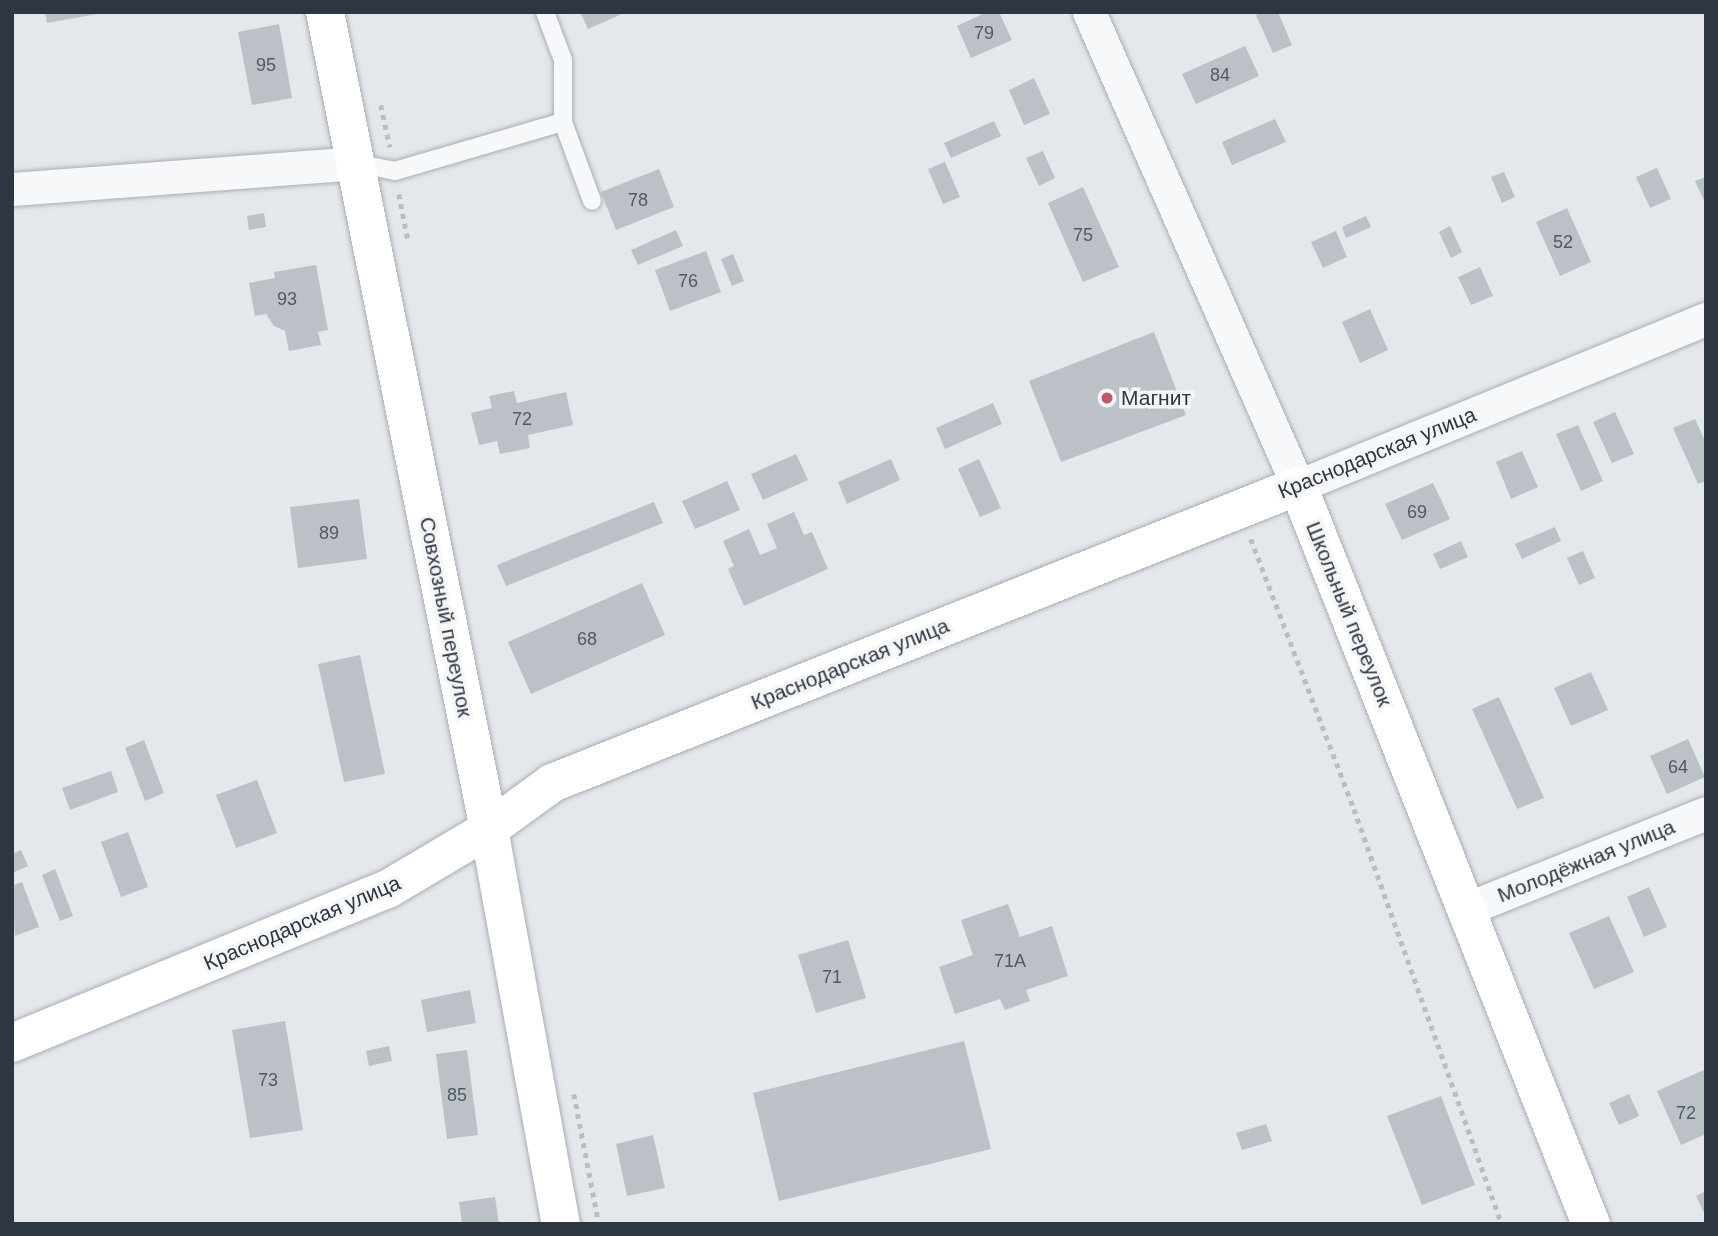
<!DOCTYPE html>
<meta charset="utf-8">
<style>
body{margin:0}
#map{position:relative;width:1718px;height:1236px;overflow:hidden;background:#e4e7eb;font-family:Helvetica,sans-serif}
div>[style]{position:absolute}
.building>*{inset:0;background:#bcc1c7}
.path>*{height:4.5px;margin-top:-2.25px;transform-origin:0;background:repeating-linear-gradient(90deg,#babec2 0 5px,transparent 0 10px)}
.roads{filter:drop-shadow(0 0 2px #a9aeb5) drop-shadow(0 0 2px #a9aeb5)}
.lane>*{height:18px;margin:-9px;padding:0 9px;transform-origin:9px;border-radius:9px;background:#f7f8f9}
.street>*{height:33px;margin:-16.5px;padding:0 16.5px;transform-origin:16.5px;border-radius:16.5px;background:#f7f8f9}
.secondary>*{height:38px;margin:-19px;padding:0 19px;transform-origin:19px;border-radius:19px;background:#fff}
.dots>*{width:19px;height:19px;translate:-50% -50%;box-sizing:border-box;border:4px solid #f4f6f8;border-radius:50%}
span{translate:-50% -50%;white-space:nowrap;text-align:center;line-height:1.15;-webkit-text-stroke:7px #f4f6f8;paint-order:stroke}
.number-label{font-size:18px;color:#515962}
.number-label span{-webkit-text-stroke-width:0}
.poi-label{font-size:21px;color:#2d3641}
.left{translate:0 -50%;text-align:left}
.street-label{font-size:21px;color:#2d3641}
.frame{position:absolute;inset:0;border:14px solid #2d3641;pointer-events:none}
</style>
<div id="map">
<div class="building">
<div style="clip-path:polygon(45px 12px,97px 12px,97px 14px,47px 23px)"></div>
<div style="clip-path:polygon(580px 12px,626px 12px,588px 29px)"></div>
<div style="clip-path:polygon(987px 12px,999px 12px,1012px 40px,971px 58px,957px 26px)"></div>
<div style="clip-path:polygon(1263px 12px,1278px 12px,1292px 45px,1273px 53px,1256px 15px)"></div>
<div style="clip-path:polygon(279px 24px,292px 98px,252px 105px,238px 32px)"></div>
<div style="clip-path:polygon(1245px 46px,1259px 76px,1196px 104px,1182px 74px)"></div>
<div style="clip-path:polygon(1034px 78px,1050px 114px,1024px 125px,1009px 90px)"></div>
<div style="clip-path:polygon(1275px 119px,1286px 142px,1232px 165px,1222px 142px)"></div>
<div style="clip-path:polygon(994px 121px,1001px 136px,951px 158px,944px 143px)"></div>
<div style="clip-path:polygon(1043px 151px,1055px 178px,1039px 186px,1026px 158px)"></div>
<div style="clip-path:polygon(945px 162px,960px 197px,943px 204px,928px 169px)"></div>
<div style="clip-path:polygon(1657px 168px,1671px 199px,1650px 208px,1636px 177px)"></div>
<div style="clip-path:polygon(659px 169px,674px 207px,616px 230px,601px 192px)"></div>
<div style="clip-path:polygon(1504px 172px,1515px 197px,1502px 203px,1491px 177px)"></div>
<div style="clip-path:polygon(1706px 177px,1706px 205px,1695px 181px)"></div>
<div style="clip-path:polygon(1083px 187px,1119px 267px,1083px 282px,1048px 203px)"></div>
<div style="clip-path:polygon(1567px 208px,1591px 262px,1560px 276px,1536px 222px)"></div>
<div style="clip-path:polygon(264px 213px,266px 227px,249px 230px,247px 216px)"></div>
<div style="clip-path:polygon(1366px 216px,1371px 227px,1346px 238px,1342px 227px)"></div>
<div style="clip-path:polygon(1450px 226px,1462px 252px,1451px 258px,1439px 232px)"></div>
<div style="clip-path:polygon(676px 230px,683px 246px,638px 265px,631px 250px)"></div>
<div style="clip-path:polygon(1336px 231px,1347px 257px,1323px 268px,1311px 242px)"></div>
<div style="clip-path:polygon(706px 251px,721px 292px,670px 311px,655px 270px)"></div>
<div style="clip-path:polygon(733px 254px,744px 281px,732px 286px,721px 259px)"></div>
<div style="clip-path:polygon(316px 265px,328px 330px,318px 332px,321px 345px,289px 351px,285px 331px,274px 326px,266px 314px,255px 316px,249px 283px,275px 278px,274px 272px)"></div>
<div style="clip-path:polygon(1480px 267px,1493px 296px,1471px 305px,1458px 277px)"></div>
<div style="clip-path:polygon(1370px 309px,1388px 350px,1360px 363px,1342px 322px)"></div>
<div style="clip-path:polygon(1154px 332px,1186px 415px,1061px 462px,1029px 381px)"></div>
<div style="clip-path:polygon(514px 391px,517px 403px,566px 392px,573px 425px,528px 435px,530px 448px,500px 454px,497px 441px,479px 445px,471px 413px,492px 408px,489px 396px)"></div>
<div style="clip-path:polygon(993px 403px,1002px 424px,945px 449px,936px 428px)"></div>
<div style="clip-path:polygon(1615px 412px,1634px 454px,1612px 463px,1593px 422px)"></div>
<div style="clip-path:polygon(1695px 419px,1706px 443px,1706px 481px,1698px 484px,1673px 428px)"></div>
<div style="clip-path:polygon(1578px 425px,1603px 481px,1581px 491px,1556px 434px)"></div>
<div style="clip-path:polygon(1522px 451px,1538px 487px,1511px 499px,1496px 462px)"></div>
<div style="clip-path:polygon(796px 454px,808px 480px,763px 500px,751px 474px)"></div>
<div style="clip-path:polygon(891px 459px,900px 480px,847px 504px,838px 482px)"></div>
<div style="clip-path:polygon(979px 459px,1001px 508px,980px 517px,958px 469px)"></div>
<div style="clip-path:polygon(727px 481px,740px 510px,695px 529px,682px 501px)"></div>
<div style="clip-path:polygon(1433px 483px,1450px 519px,1402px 540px,1385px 504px)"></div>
<div style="clip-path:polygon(359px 499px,367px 559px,298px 568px,290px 507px)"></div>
<div style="clip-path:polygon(654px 502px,663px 523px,506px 586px,497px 565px)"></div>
<div style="clip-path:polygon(794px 512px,804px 535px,812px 532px,828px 569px,744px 606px,728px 569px,734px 566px,723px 541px,749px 529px,760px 555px,777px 548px,767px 524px)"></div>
<div style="clip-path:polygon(1555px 527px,1561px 541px,1522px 559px,1515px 544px)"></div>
<div style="clip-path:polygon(1461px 541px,1468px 557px,1440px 569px,1433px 554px)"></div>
<div style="clip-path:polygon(1583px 551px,1595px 578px,1579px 585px,1567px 558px)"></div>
<div style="clip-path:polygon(642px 583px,665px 635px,531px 694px,508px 642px)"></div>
<div style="clip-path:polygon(360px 655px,385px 774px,344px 782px,318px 664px)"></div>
<div style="clip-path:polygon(1591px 672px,1608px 710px,1571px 726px,1554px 688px)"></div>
<div style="clip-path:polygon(1499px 697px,1544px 798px,1517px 809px,1472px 709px)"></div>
<div style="clip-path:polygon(1688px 739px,1705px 777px,1667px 794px,1650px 756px)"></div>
<div style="clip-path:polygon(144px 740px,164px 793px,145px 801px,125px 748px)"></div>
<div style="clip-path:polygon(111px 771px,118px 792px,70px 810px,62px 788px)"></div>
<div style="clip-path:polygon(257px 780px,277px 833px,236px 848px,216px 795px)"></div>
<div style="clip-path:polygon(128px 832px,148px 887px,121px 897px,101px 842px)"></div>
<div style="clip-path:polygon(21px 850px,28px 866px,12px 873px,12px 854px)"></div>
<div style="clip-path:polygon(55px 869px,73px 916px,60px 921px,42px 875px)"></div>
<div style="clip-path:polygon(22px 882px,39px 927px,15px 936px,12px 886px)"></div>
<div style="clip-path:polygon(1649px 887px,1667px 927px,1644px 937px,1627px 897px)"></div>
<div style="clip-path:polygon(1008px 904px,1020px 937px,1052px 926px,1068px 976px,1026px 990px,1030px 1001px,1005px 1010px,1000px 999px,955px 1014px,939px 967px,973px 955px,961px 920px)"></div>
<div style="clip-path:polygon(1609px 916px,1634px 972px,1594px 989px,1569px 933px)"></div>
<div style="clip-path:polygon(848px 940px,866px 998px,816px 1013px,798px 955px)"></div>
<div style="clip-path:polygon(470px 990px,476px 1023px,427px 1032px,421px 1000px)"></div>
<div style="clip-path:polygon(285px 1021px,303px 1130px,250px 1138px,232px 1030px)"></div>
<div style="clip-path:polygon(964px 1041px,991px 1149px,779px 1201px,753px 1093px)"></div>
<div style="clip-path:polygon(389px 1046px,392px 1061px,369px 1066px,366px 1051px)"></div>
<div style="clip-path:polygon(467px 1050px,478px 1135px,447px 1139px,436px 1054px)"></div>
<div style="clip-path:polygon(1706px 1069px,1706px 1134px,1681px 1145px,1657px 1091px)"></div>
<div style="clip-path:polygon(1629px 1094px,1639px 1116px,1619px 1125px,1609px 1103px)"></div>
<div style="clip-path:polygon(1441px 1096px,1475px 1185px,1422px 1205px,1387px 1116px)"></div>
<div style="clip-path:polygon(1266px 1124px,1272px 1141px,1242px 1150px,1236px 1133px)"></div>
<div style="clip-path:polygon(653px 1135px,665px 1188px,627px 1196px,616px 1144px)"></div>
<div style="clip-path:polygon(1706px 1191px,1706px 1217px,1696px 1196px)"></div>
<div style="clip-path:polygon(495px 1197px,499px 1224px,462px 1224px,459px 1202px)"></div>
</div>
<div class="path">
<div style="left:381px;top:105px;width:43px;rotate:77.9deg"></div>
<div style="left:399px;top:194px;width:47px;rotate:78.9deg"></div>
<div style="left:1251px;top:539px;width:289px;rotate:69.1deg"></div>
<div style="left:1354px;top:809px;width:441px;rotate:70.4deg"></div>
<div style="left:574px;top:1094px;width:132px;rotate:79.1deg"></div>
</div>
<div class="roads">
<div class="lane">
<div style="left:563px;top:122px;width:84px;rotate:69.8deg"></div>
<div style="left:355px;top:163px;width:41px;rotate:11.3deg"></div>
<div style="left:395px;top:171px;width:175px;rotate:-16.3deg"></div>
<div style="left:563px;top:122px;width:62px;rotate:-90deg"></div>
<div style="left:563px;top:60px;width:51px;rotate:-110.6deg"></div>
</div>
<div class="street">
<div style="left:1089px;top:12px;width:518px;rotate:66.21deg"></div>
<div style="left:1298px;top:486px;width:441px;rotate:-22.3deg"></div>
<div style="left:12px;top:189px;width:344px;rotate:-4.3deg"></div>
<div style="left:1466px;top:909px;width:258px;rotate:-21.8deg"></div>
</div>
<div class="secondary">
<div style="left:325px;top:12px;width:833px;rotate:78.65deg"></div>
<div style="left:489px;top:829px;width:402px;rotate:79.7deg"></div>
<div style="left:12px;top:1043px;width:406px;rotate:-22.3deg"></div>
<div style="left:388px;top:889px;width:117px;rotate:-30.7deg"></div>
<div style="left:489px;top:829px;width:78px;rotate:-36.1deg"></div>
<div style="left:552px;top:783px;width:803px;rotate:-21.71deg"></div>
<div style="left:1298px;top:486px;width:794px;rotate:68.35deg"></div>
</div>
</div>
<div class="dots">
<div style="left:1107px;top:398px;background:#c1576d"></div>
</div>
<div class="number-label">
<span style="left:984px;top:33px">79</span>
<span style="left:266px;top:65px">95</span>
<span style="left:1220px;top:75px">84</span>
<span style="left:638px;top:200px">78</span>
<span style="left:1083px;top:235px">75</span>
<span style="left:1563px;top:242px">52</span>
<span style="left:688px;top:281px">76</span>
<span style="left:287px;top:299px">93</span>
<span style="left:522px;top:419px">72</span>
<span style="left:1417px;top:512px">69</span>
<span style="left:329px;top:533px">89</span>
<span style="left:587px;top:639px">68</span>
<span style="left:1678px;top:767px">64</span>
<span style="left:1010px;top:961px">71А</span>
<span style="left:832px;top:977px">71</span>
<span style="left:268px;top:1080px">73</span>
<span style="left:457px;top:1095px">85</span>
<span style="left:1686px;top:1113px">72</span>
</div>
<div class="poi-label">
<span class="left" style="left:1121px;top:398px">Магнит</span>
</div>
<div class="street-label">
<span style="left:1377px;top:453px;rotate:-22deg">Краснодарская улица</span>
<span style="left:1349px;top:614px;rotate:68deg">Школьный переулок</span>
<span style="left:446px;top:617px;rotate:79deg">Совхозный переулок</span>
<span style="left:850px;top:664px;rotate:-22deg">Краснодарская улица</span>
<span style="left:1586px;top:861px;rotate:-22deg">Молодёжная улица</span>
<span style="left:302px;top:923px;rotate:-23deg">Краснодарская улица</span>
</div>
<div class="frame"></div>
</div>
